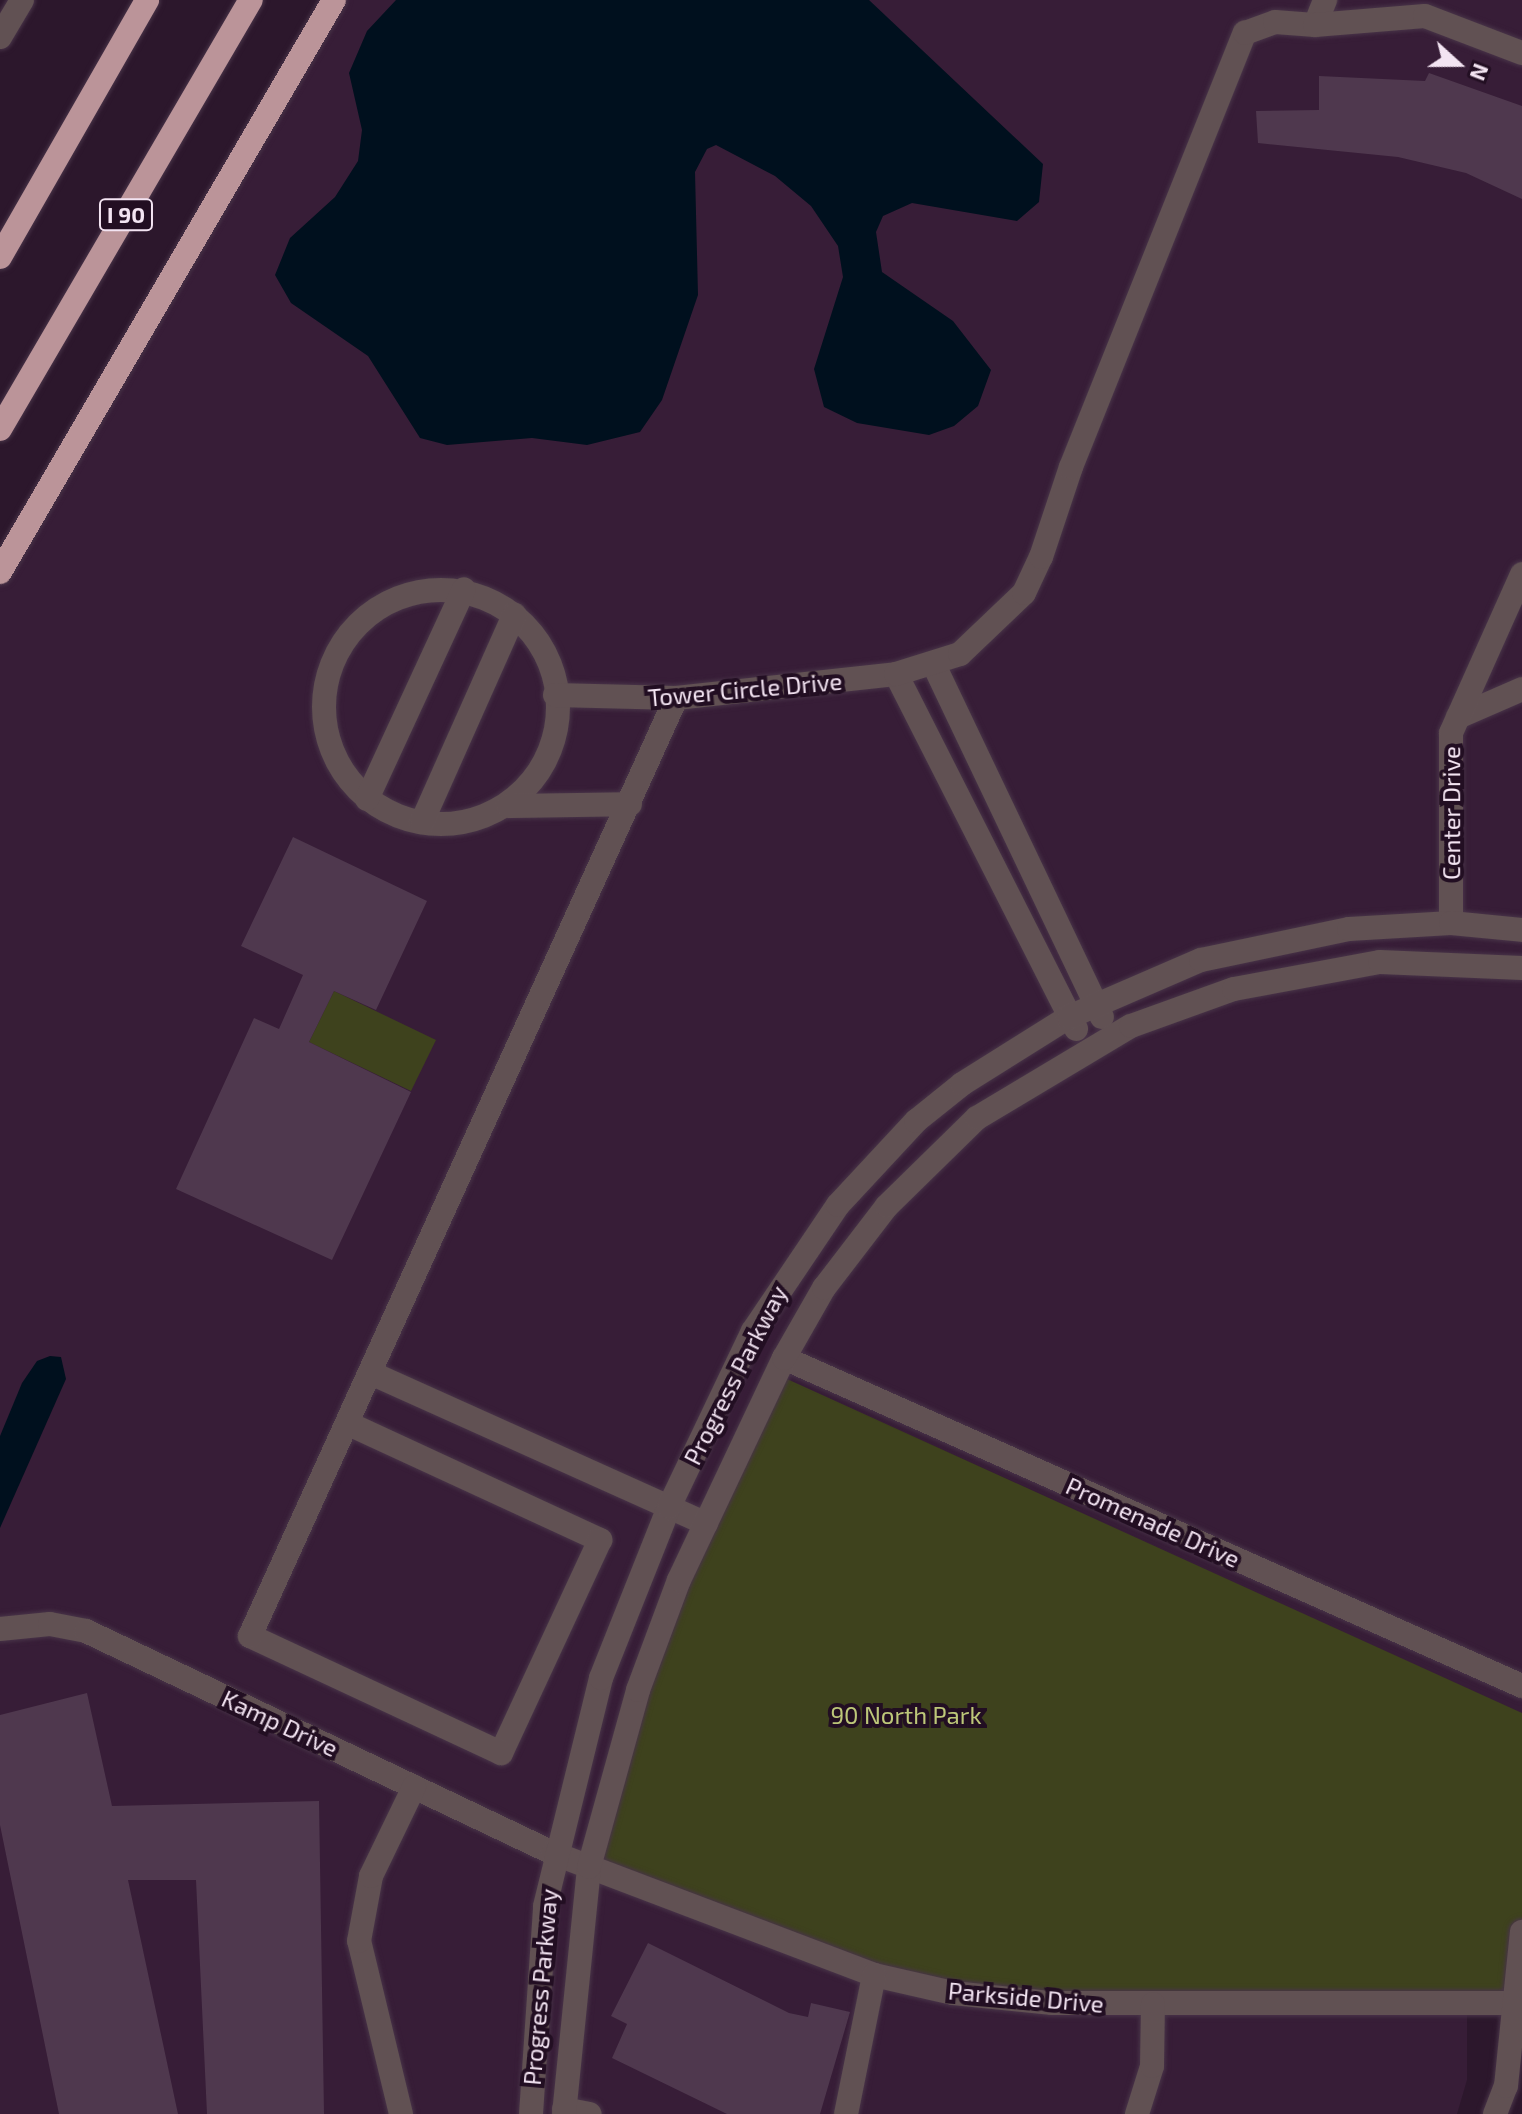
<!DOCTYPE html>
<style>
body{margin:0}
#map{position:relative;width:1522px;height:2114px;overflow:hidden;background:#2c172c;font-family:"Exo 2",sans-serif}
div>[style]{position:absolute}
.built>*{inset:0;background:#371d37}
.green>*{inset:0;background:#3e421d}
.water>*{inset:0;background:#00101e}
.building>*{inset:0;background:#4f384e}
.roads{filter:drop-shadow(0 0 2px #483448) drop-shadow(0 0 2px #483448)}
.minor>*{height:24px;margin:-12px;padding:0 12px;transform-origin:12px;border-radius:12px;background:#615153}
.minor>.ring{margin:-12px;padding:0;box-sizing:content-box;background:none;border:24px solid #615153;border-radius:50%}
.highway>*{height:24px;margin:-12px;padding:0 12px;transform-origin:12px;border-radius:12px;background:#bb9499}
span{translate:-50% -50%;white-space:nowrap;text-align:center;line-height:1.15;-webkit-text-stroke:8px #220e22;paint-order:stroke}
.shield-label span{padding:2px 6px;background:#220e22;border:2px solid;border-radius:6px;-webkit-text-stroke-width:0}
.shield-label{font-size:22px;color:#f3e4f2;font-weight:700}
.street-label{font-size:24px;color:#f3e4f2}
.park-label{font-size:24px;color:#bdc779}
.north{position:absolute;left:1418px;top:24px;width:80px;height:80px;-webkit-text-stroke:6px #220e22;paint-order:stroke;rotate:111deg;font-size:22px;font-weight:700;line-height:32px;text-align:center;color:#f3e4f2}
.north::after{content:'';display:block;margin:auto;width:28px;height:36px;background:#f3e4f2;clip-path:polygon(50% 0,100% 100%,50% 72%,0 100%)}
</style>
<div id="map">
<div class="built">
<div style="clip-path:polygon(326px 0,1522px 0,1522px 2003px,1467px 2003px,1467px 2080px,1457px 2114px,0 2114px,0 557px)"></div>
</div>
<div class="green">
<div style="clip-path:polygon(334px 991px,436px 1040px,411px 1091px,309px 1042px)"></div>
<div style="clip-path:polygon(776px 1374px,1522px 1713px,1522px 2003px,953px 1993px,589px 1867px,638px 1690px)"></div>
</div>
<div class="water">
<div style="clip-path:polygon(396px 0,869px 0,1043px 164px,1039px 202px,1017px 221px,912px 203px,883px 216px,876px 232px,882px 272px,953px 321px,991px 370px,978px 406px,954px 426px,929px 435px,857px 423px,824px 407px,814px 369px,843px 277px,838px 246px,811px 206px,775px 176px,716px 145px,707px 149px,695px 172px,698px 295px,662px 400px,640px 432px,587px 445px,532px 438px,447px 445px,420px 438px,368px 356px,291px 303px,275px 275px,290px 238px,335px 197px,358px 161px,362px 130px,349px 73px,367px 31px)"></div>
<div style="clip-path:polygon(50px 1356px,61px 1357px,66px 1379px,0 1528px,0 1436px,22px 1383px,37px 1361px)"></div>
</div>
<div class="building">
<div style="clip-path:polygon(1429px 73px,1522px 106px,1522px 199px,1466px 173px,1398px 157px,1258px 143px,1256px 111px,1319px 110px,1319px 76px,1425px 81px)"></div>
<div style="clip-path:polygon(293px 837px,427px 901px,376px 1010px,334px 991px,309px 1042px,411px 1092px,332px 1260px,176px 1189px,254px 1018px,279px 1029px,303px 975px,241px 946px)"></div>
<div style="clip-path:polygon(87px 1693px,112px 1806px,319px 1801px,324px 2114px,207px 2114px,196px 1880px,128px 1880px,178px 2114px,59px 2114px,0 1825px,0 1715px)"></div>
<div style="clip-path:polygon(648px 1943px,789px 2013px,808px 2017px,811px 2003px,850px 2012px,820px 2114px,727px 2114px,612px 2058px,627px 2024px,611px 2016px)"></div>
</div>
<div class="roads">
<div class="minor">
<div style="left:1315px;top:25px;width:27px;rotate:-68deg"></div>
<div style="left:0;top:37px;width:43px;rotate:-59.3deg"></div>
<div class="ring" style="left:324px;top:590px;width:210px;height:210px"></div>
<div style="left:934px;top:665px;width:390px;rotate:64.5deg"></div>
<div style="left:896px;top:674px;width:398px;rotate:63.1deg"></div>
<div style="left:555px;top:695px;width:121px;rotate:1.4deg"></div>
<div style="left:676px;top:698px;width:221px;rotate:-6.2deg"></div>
<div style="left:896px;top:674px;width:67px;rotate:-17.4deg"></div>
<div style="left:960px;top:654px;width:88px;rotate:-43.6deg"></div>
<div style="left:1024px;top:593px;width:40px;rotate:-65deg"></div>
<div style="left:1041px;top:557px;width:95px;rotate:-71.6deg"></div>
<div style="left:1071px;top:467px;width:468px;rotate:-68.2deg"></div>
<div style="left:1245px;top:33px;width:32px;rotate:-20deg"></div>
<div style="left:1275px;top:22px;width:40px;rotate:4.3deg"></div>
<div style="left:1315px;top:25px;width:110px;rotate:-4.7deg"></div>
<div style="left:1425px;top:16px;width:104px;rotate:20.9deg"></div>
<div style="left:1458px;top:717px;width:70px;rotate:-23.6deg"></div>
<div style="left:367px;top:799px;width:231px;rotate:-65.2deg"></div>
<div style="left:508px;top:806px;width:122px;rotate:-0.9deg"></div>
<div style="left:422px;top:822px;width:227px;rotate:-66deg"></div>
<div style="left:1451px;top:923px;width:190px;rotate:-90deg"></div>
<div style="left:1451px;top:733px;width:174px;rotate:-65.9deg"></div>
<div style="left:784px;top:1358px;width:808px;rotate:23.96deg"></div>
<div style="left:373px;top:1374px;width:365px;rotate:24.2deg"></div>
<div style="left:349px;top:1424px;width:277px;rotate:24.8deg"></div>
<div style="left:600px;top:1540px;width:235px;rotate:114.9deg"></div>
<div style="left:501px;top:1753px;width:277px;rotate:-155deg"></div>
<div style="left:250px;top:1636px;width:1030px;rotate:-65.57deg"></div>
<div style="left:0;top:1629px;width:50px;rotate:-5.7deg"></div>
<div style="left:50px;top:1624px;width:37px;rotate:11deg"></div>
<div style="left:86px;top:1631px;width:517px;rotate:25.43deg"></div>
<div style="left:553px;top:1853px;width:343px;rotate:20.8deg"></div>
<div style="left:874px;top:1975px;width:81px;rotate:12.8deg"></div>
<div style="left:953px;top:1993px;width:100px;rotate:5.8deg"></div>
<div style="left:1052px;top:2003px;width:470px"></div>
<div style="left:564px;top:2109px;width:26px;rotate:11deg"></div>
<div style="left:401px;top:2114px;width:178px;rotate:-103.6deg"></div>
<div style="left:359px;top:1941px;width:66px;rotate:-79.5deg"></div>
<div style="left:371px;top:1876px;width:99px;rotate:-64.2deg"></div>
<div style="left:531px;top:2114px;width:208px;rotate:-86.1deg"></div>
<div style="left:545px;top:1906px;width:235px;rotate:-76.2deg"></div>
<div style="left:601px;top:1678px;width:184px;rotate:-68.3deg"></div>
<div style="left:669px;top:1507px;width:195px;rotate:-64.5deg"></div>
<div style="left:753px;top:1331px;width:152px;rotate:-56deg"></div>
<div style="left:838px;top:1205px;width:115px;rotate:-47.1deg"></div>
<div style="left:916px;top:1121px;width:59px;rotate:-38.8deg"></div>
<div style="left:962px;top:1084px;width:126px;rotate:-32.1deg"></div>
<div style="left:1069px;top:1017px;width:144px;rotate:-23.4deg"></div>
<div style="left:1201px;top:960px;width:151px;rotate:-11.8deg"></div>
<div style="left:1349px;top:929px;width:102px;rotate:-3.4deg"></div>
<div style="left:1451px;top:923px;width:71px;rotate:5.6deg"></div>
<div style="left:564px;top:2114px;width:248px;rotate:-84.2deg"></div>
<div style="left:589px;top:1867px;width:184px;rotate:-74.5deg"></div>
<div style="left:638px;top:1690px;width:117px;rotate:-69.6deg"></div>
<div style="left:679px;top:1580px;width:246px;rotate:-64.7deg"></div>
<div style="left:784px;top:1358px;width:81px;rotate:-60.3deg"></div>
<div style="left:824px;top:1288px;width:103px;rotate:-52.5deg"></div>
<div style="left:887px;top:1206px;width:126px;rotate:-44.4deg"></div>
<div style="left:977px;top:1118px;width:179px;rotate:-30.9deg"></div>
<div style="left:1131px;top:1026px;width:109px;rotate:-19.8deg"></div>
<div style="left:1234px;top:989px;width:148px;rotate:-10.5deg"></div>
<div style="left:1380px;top:962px;width:142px;rotate:2.4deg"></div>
<div style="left:846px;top:2114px;width:142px;rotate:-78.6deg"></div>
<div style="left:1137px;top:2114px;width:50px;rotate:-72.6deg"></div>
<div style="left:1152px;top:2066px;width:62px;rotate:-89.1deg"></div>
<div style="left:1495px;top:2114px;width:30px;rotate:-69deg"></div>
<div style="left:1506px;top:2086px;width:155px;rotate:-84.1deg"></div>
</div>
<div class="highway">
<div style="left:0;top:257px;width:296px;rotate:-60.2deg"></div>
<div style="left:0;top:429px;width:497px;rotate:-59.7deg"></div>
<div style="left:0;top:572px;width:662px;rotate:-59.72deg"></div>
</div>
</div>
<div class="shield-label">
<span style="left:126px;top:215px">I 90</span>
</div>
<div class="street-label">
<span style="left:745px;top:689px;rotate:-5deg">Tower Circle Drive</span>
<span style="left:1451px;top:813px;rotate:-90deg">Center Drive</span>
<span style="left:735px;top:1375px;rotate:-63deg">Progress Parkway</span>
<span style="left:1153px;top:1522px;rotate:24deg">Promenade Drive</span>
<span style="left:280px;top:1723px;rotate:25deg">Kamp Drive</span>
<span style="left:540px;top:1987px;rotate:-85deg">Progress Parkway</span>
<span style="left:1026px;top:1997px;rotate:5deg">Parkside Drive</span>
</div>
<div class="park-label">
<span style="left:906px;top:1715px">90 North Park</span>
</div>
<div class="north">N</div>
</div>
